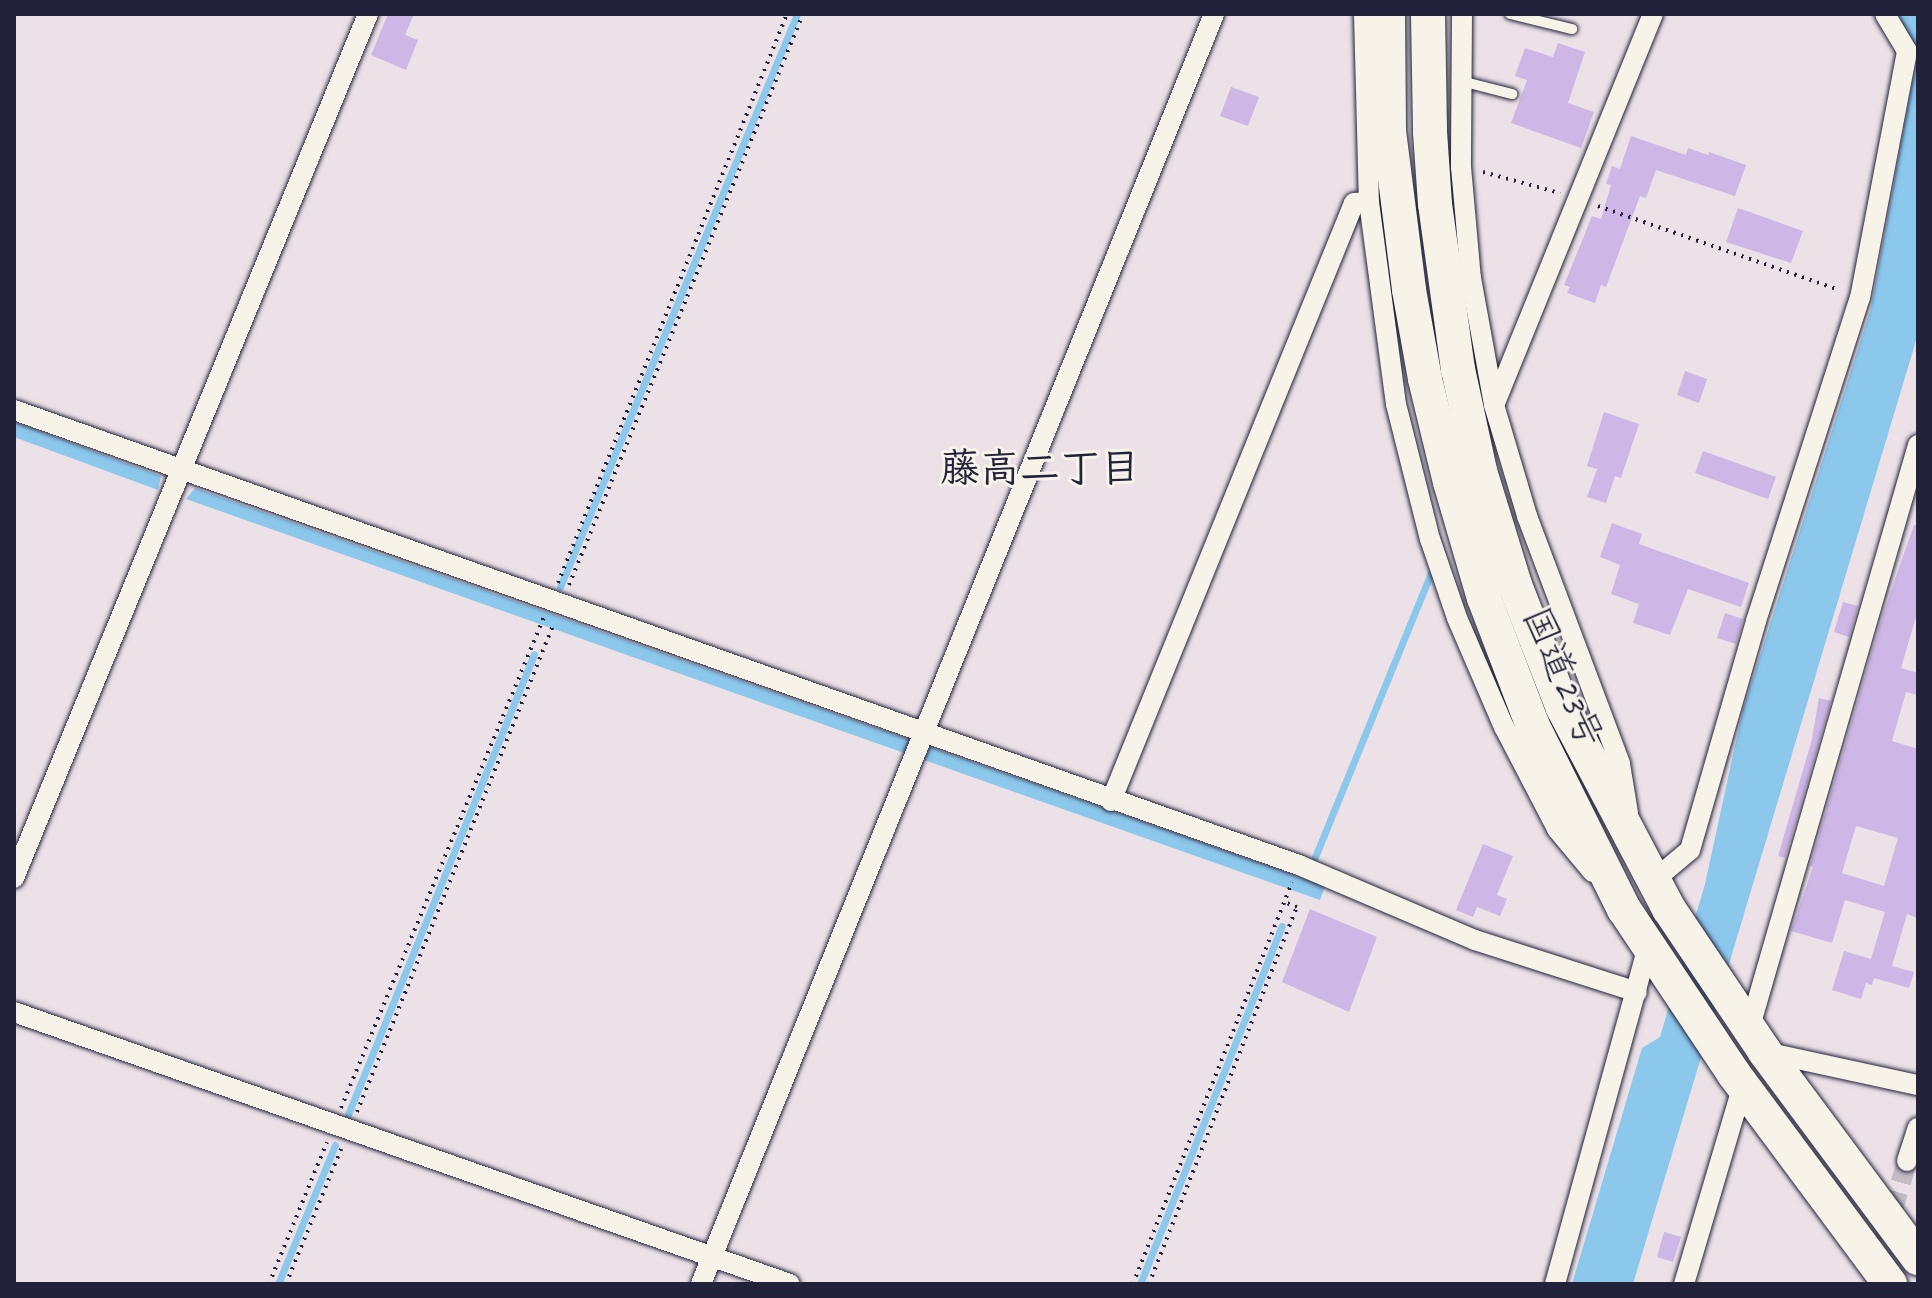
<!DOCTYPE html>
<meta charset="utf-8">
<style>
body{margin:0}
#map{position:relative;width:1932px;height:1298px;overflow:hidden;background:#ebe1e7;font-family:Caveat,"Klee One",sans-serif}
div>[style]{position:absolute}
.water>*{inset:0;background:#8cc7ec}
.stream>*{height:7px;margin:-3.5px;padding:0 3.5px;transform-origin:3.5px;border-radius:3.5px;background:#8cc7ec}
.building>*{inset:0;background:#ceb7e6}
.minor-tunnel>*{height:20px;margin-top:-10px;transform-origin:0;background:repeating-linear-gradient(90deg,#c3bbc5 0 20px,transparent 0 30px)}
.path>*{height:4px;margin-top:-2px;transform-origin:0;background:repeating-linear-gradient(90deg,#22223b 0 2px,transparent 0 8px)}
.roads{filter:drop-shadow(0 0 2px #22223b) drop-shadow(0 0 2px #22223b)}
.service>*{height:10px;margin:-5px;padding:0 5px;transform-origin:5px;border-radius:5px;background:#f7f3e8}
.minor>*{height:20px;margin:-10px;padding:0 10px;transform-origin:10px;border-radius:10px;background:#f7f3e8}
.trunk>*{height:34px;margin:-17px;padding:0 17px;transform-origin:17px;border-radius:17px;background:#f7f3e8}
span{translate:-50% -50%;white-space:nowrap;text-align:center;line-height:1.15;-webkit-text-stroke:6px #f7f3e8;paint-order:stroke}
.street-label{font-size:38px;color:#22223b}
.neighbourhood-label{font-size:40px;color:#22223b;font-weight:700}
.frame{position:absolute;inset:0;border:16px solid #22223b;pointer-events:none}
</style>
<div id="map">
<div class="water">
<div style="clip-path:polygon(1895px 14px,1918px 14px,1918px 334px,1633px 1284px,1572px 1284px,1642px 1048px,1660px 1037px,1705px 884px,1743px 709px,1871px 308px,1917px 56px)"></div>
<div style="clip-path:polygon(14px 422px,161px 476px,158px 490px,14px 437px)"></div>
<div style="clip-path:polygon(195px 488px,566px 619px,1325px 886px,1320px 900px,186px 499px)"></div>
</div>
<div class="stream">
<div style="left:560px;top:587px;width:620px;rotate:-67.53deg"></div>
<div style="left:1315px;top:857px;width:307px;rotate:-67.8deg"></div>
<div style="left:347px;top:1117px;width:499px;rotate:-68deg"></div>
<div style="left:278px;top:1284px;width:150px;rotate:-67.7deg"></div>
<div style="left:1140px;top:1284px;width:385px;rotate:-68.4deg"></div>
</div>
<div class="building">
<div style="clip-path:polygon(388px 14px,414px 14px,405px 35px,418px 40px,406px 70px,371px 55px)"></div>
<div style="clip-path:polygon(1558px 43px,1585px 52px,1568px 103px,1594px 112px,1581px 148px,1511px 123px,1527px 80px,1515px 76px,1525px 48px,1553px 57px)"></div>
<div style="clip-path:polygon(1231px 87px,1259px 97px,1248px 126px,1220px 116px)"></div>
<div style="clip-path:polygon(1631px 136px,1686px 155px,1688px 148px,1708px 155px,1709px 152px,1746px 165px,1735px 196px,1656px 170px,1646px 198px,1640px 196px,1606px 287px,1601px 285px,1595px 303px,1567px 293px,1570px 287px,1564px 285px,1592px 216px,1601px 219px,1611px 185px,1606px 184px,1612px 166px,1620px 169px)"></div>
<div style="clip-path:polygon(1738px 208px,1803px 231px,1791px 263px,1726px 242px)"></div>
<div style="clip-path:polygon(1685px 371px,1707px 379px,1699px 403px,1677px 395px)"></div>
<div style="clip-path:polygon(1604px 412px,1639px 424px,1621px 478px,1615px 476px,1606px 503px,1587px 497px,1597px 469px,1587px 466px)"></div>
<div style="clip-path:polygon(1703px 451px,1776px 477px,1768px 499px,1695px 473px)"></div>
<div style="clip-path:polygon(1612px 523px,1642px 534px,1639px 544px,1749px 583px,1741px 607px,1688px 589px,1670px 635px,1633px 623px,1639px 604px,1611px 594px,1620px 565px,1600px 557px)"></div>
<div style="clip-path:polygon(evenodd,1914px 525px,1918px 525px,1918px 610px,1901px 668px,1918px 673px,1918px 695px,1906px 692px,1892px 741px,1918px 749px,1918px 918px,1907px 914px,1892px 966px,1914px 972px,1909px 988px,1874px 978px,1872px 985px,1866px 983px,1861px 999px,1832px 990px,1844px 951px,1871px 959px,1885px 912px,1845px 900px,1832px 943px,1791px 931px,1813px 867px,1810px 866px,1883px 614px,1914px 525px,1856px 826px,1898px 838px,1884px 886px,1842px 873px,1856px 826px)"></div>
<div style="clip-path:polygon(1843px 602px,1858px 606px,1849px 637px,1834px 632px)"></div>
<div style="clip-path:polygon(1725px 613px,1743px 619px,1736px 644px,1717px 638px)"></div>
<div style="clip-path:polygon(1819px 698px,1831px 701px,1785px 858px,1778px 856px,1812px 739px)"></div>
<div style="clip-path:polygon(1483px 844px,1513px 856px,1497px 895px,1507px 899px,1500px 916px,1477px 907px,1473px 917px,1456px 910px)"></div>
<div style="clip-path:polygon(1310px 909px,1377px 937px,1349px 1012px,1282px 982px)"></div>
<div style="clip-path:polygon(1664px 1232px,1681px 1237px,1673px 1262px,1657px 1257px)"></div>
</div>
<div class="minor-tunnel">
<div style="left:1876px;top:1269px;width:112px;rotate:-74deg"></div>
</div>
<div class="path">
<div style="left:1483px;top:172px;width:80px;rotate:15.3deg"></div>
<div style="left:1598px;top:206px;width:255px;rotate:19.2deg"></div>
<div style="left:558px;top:583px;width:613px;rotate:-68.08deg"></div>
<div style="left:569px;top:585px;width:617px;rotate:-67.72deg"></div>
<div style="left:341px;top:1108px;width:531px;rotate:-67.54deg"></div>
<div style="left:357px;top:1112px;width:527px;rotate:-68.06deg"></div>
<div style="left:269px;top:1284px;width:153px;rotate:-67.8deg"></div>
<div style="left:286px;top:1284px;width:146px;rotate:-67.8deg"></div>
<div style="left:1133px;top:1284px;width:432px;rotate:-68.4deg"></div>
<div style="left:1149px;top:1284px;width:405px;rotate:-68.6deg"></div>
<div style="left:1297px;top:907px;width:14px;rotate:-159deg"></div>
</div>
<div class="roads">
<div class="service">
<div style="left:1510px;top:14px;width:64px;rotate:13.6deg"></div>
<div style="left:1461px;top:81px;width:53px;rotate:14.3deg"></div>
</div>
<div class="minor">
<div style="left:1364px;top:14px;width:188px;rotate:88.5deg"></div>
<div style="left:1369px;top:202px;width:204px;rotate:82.4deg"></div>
<div style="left:1396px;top:404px;width:139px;rotate:75.9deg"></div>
<div style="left:1430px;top:539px;width:83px;rotate:71.1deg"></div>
<div style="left:1457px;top:618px;width:119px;rotate:66.7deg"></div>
<div style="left:1504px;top:727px;width:115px;rotate:62.5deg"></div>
<div style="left:1557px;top:829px;width:56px;rotate:50.1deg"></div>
<div style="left:1462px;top:14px;width:153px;rotate:90.4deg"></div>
<div style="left:1461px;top:167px;width:111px;rotate:84.9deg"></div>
<div style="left:1471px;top:278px;width:129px;rotate:79.7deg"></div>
<div style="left:1494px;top:405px;width:116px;rotate:73.4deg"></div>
<div style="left:1527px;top:516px;width:265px;rotate:69.4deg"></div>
<div style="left:1620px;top:764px;width:50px;rotate:80.7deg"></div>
<div style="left:1495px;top:403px;width:420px;rotate:-67.9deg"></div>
<div style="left:14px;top:410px;width:1363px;rotate:19.5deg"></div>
<div style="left:1299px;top:865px;width:191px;rotate:23.1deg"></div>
<div style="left:1475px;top:940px;width:170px;rotate:17.8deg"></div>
<div style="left:1111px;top:801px;width:645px;rotate:-67.89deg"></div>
<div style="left:1354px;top:203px;width:15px;rotate:-4deg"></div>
<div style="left:14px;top:878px;width:934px;rotate:-67.72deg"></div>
<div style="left:1653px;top:881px;width:48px;rotate:-40deg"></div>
<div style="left:1690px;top:850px;width:238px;rotate:-73.9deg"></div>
<div style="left:1756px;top:621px;width:339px;rotate:-72.2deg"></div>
<div style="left:1860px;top:298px;width:251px;rotate:-79.2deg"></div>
<div style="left:1907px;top:51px;width:43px;rotate:-120.7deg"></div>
<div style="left:14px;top:1012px;width:822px;rotate:19.32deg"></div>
<div style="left:1749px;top:1030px;width:609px;rotate:-73.89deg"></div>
<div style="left:1765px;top:1052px;width:157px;rotate:12.2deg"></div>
<div style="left:1907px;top:1161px;width:35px;rotate:-72deg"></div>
<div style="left:701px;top:1284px;width:1370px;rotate:-68deg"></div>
<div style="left:1555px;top:1284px;width:351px;rotate:-74.6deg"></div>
<div style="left:1684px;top:1284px;width:208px;rotate:-73.5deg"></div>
</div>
<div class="trunk">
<div style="left:1388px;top:14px;width:117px;rotate:89.5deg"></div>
<div style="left:1389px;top:131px;width:160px;rotate:82.8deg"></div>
<div style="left:1409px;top:290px;width:90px;rotate:79.8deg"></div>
<div style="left:1425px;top:379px;width:106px;rotate:76.4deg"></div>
<div style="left:1450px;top:482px;width:121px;rotate:73.7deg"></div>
<div style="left:1484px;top:598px;width:135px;rotate:69.1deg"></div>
<div style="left:1532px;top:724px;width:207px;rotate:63.6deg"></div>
<div style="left:1624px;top:909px;width:198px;rotate:56.3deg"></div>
<div style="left:1734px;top:1074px;width:262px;rotate:53.4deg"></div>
<div style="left:1428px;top:14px;width:118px;rotate:89deg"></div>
<div style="left:1430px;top:132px;width:72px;rotate:86deg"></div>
<div style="left:1435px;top:204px;width:167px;rotate:82.1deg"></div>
<div style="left:1458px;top:369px;width:104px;rotate:77.8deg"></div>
<div style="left:1480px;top:471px;width:119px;rotate:72.9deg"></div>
<div style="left:1515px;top:585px;width:132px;rotate:68.7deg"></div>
<div style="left:1563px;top:708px;width:227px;rotate:62.2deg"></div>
<div style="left:1669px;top:909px;width:172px;rotate:56.1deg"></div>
<div style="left:1765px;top:1052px;width:257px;rotate:53.4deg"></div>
</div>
</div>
<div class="street-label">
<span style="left:1563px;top:677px;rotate:67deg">国道23号</span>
</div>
<div class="neighbourhood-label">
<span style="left:1040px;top:468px">藤高二丁目</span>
</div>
<div class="frame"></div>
</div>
